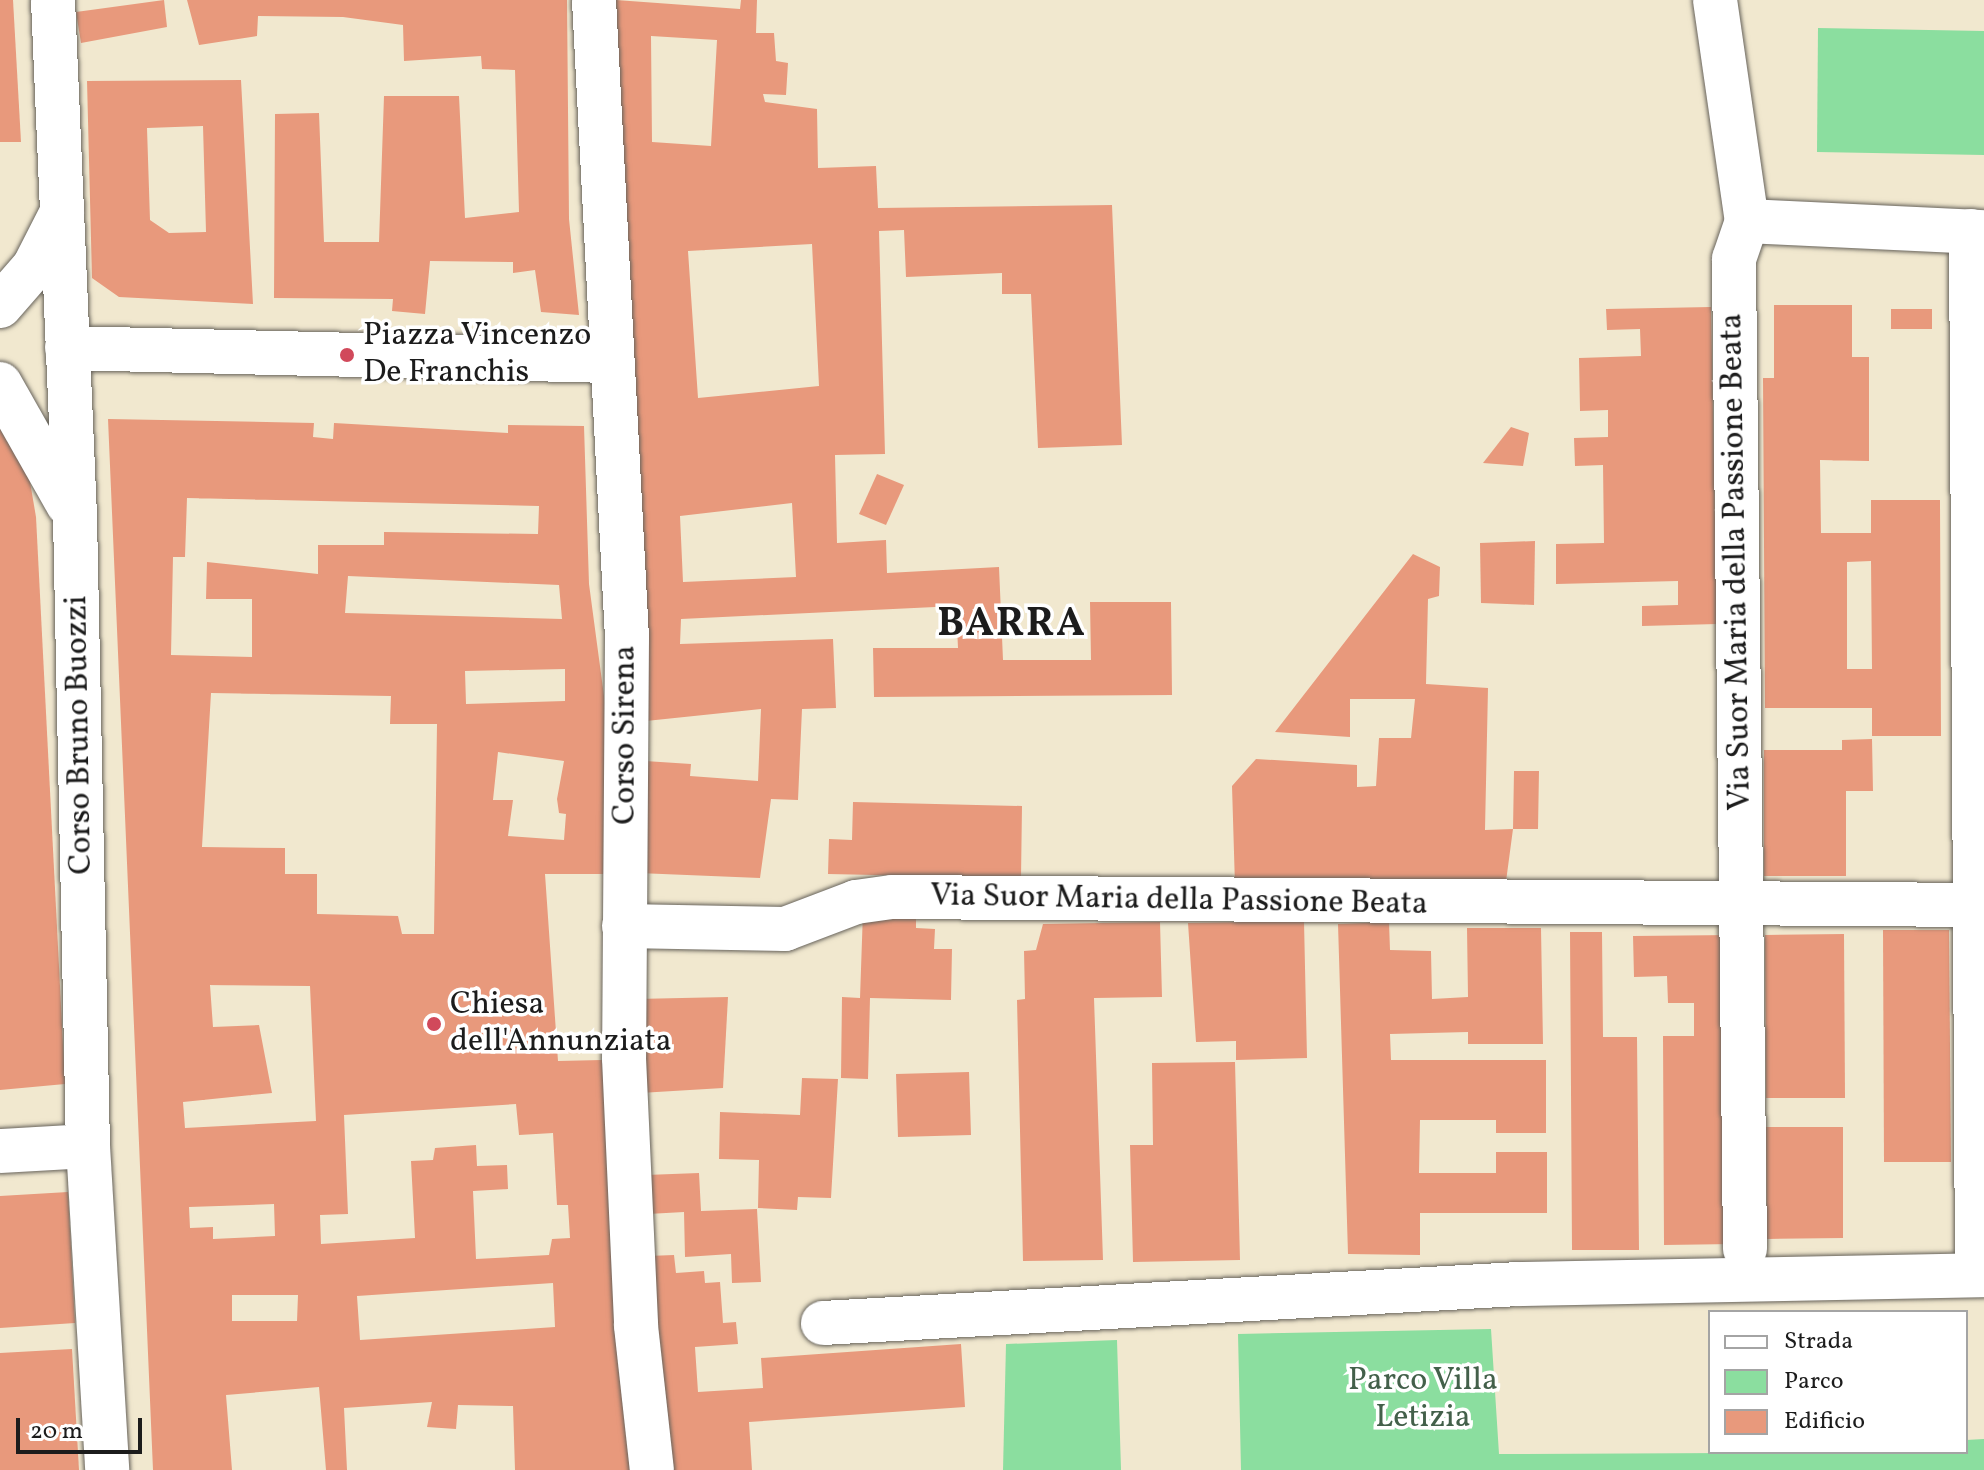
<!DOCTYPE html>
<style>
body{margin:0}
#map{position:relative;width:1984px;height:1470px;overflow:hidden;background:#f1e8cf;font-family:Vollkorn,serif}
div>[style]{position:absolute}
.green>*{inset:0;background:#8bde9f}
.building>*{inset:0;background:#e8997c}
.roads{filter:drop-shadow(0 0 2px #67635b) drop-shadow(0 0 2px #67635b)}
.minor>*{height:44px;margin:-22px;padding:0 22px;transform-origin:22px;border-radius:22px;background:#fff}
.dots>*{width:22px;height:22px;translate:-50% -50%;box-sizing:border-box;border:4px solid #fff;border-radius:50%}
span{translate:-50% -50%;white-space:nowrap;text-align:center;line-height:1.15;-webkit-text-stroke:7px #fff;paint-order:stroke}
.poi-label{font-size:32px;color:#1c1c1c}
.left{translate:0 -50%;text-align:left}
.street-label{font-size:32px;color:#1c1c1c}
.park-label{font-size:32px;color:#43604a}
.district-label{font-size:40px;color:#1c1c1c;font-weight:700;letter-spacing:2px}
.legend{position:absolute;left:1708px;top:1310px;width:260px;height:144px;box-sizing:border-box;background:#fff;border:2px solid #a4a4a4;margin:0;padding:10px 14px;list-style:none;font-size:24px;color:#1c1c1c}
.legend li{display:flex;align-items:center;gap:16px;height:40px}
.legend b{width:40px;border:2px solid #a4a4a4}
.scale{position:absolute;left:16px;top:1418px;width:126px;height:36px;box-sizing:border-box;border:4px solid #1c1c1c;border-top:0;padding-left:10px;font-size:24px;line-height:28px;white-space:nowrap;color:#1c1c1c;-webkit-text-stroke:6px #fff;paint-order:stroke}
</style>
<div id="map">
<div class="green">
<div style="clip-path:polygon(1818px 28px,1984px 31px,1984px 155px,1817px 152px)"></div>
<div style="clip-path:polygon(1491px 1329px,1499px 1454px,1966px 1452px,1966px 1440px,1984px 1439px,1984px 1470px,1241px 1470px,1238px 1334px)"></div>
<div style="clip-path:polygon(1117px 1340px,1121px 1470px,1003px 1470px,1006px 1344px)"></div>
</div>
<div class="building">
<div style="clip-path:polygon(0 0,13px 0,21px 142px,0 142px)"></div>
<div style="clip-path:polygon(164px 0,167px 27px,81px 43px,76px 12px)"></div>
<div style="clip-path:polygon(187px 0,567px 0,569px 219px,579px 315px,541px 312px,535px 270px,513px 273px,513px 262px,430px 261px,425px 314px,392px 311px,393px 299px,274px 298px,275px 114px,319px 113px,324px 242px,379px 242px,384px 96px,459px 96px,465px 218px,519px 212px,515px 70px,482px 69px,481px 56px,404px 61px,403px 25px,343px 17px,258px 16px,257px 36px,199px 45px)"></div>
<div style="clip-path:polygon(evenodd,616px 0,740px 9px,741px 0,757px 0,756px 33px,774px 33px,776px 61px,788px 63px,786px 95px,763px 94px,765px 102px,817px 109px,818px 168px,876px 166px,878px 208px,1112px 205px,1122px 445px,1038px 448px,1031px 294px,1002px 294px,1002px 273px,906px 277px,904px 230px,879px 231px,885px 454px,835px 455px,837px 543px,886px 540px,887px 573px,999px 567px,1003px 660px,1091px 660px,1090px 602px,1171px 602px,1172px 695px,874px 697px,873px 648px,958px 648px,956px 606px,681px 619px,680px 644px,833px 639px,836px 708px,802px 709px,798px 800px,771px 799px,760px 878px,638px 873px,645px 761px,691px 764px,690px 776px,758px 781px,761px 709px,646px 721px,616px 0,651px 36px,717px 40px,711px 146px,652px 142px,651px 36px,616px 0,812px 244px,819px 386px,698px 398px,688px 251px,812px 244px,616px 0,792px 503px,796px 577px,683px 582px,680px 516px,792px 503px)"></div>
<div style="clip-path:polygon(evenodd,241px 80px,253px 304px,119px 297px,92px 278px,87px 81px,241px 80px,203px 126px,206px 232px,169px 233px,150px 220px,147px 128px,203px 126px)"></div>
<div style="clip-path:polygon(evenodd,1774px 305px,1852px 305px,1852px 357px,1869px 357px,1869px 461px,1820px 460px,1821px 533px,1871px 533px,1871px 500px,1940px 500px,1941px 736px,1872px 736px,1872px 708px,1765px 708px,1763px 378px,1774px 378px,1774px 305px,1871px 561px,1872px 669px,1847px 669px,1847px 562px,1871px 561px)"></div>
<div style="clip-path:polygon(1711px 307px,1717px 624px,1642px 626px,1642px 606px,1678px 605px,1678px 581px,1556px 584px,1556px 544px,1604px 543px,1603px 465px,1575px 466px,1574px 438px,1608px 437px,1608px 410px,1580px 411px,1579px 358px,1641px 356px,1640px 329px,1607px 330px,1606px 309px)"></div>
<div style="clip-path:polygon(1891px 309px,1932px 309px,1932px 329px,1891px 329px)"></div>
<div style="clip-path:polygon(evenodd,108px 419px,314px 423px,313px 437px,333px 439px,334px 423px,508px 433px,508px 425px,584px 426px,589px 584px,608px 726px,608px 874px,545px 874px,558px 1061px,602px 1060px,633px 1470px,515px 1470px,513px 1406px,458px 1405px,456px 1429px,427px 1427px,432px 1402px,344px 1408px,347px 1470px,326px 1470px,319px 1387px,226px 1395px,232px 1470px,153px 1470px,108px 419px,187px 498px,539px 506px,538px 534px,384px 532px,384px 545px,318px 545px,318px 574px,207px 562px,206px 599px,252px 599px,252px 657px,171px 655px,173px 557px,185px 557px,187px 498px,108px 419px,348px 576px,559px 585px,562px 619px,345px 613px,348px 576px,108px 419px,565px 669px,565px 701px,466px 704px,465px 671px,565px 669px,108px 419px,211px 693px,391px 696px,390px 724px,437px 724px,434px 934px,402px 934px,398px 916px,317px 914px,317px 874px,285px 874px,285px 848px,202px 847px,211px 693px,108px 419px,498px 752px,564px 761px,557px 799px,559px 813px,566px 814px,564px 840px,508px 836px,513px 800px,493px 800px,498px 752px,108px 419px,210px 985px,310px 986px,316px 1121px,185px 1128px,183px 1102px,272px 1093px,259px 1025px,213px 1027px,210px 985px,108px 419px,516px 1104px,519px 1135px,553px 1133px,557px 1205px,568px 1205px,570px 1238px,552px 1239px,549px 1255px,476px 1259px,473px 1191px,508px 1189px,507px 1165px,477px 1166px,476px 1145px,435px 1148px,433px 1160px,411px 1161px,415px 1238px,321px 1244px,320px 1215px,348px 1214px,344px 1115px,516px 1104px,108px 419px,274px 1204px,275px 1236px,213px 1239px,213px 1227px,190px 1228px,189px 1207px,274px 1204px,108px 419px,553px 1283px,555px 1327px,360px 1340px,357px 1296px,553px 1283px,108px 419px,232px 1295px,298px 1295px,297px 1321px,232px 1321px,232px 1295px)"></div>
<div style="clip-path:polygon(0 425px,29px 476px,36px 517px,65px 1084px,0 1090px)"></div>
<div style="clip-path:polygon(1511px 427px,1529px 433px,1523px 466px,1483px 463px)"></div>
<div style="clip-path:polygon(877px 474px,904px 485px,886px 525px,859px 514px)"></div>
<div style="clip-path:polygon(1535px 541px,1534px 605px,1481px 603px,1480px 543px)"></div>
<div style="clip-path:polygon(1413px 554px,1440px 567px,1439px 596px,1428px 599px,1426px 684px,1488px 688px,1485px 830px,1513px 829px,1514px 771px,1539px 771px,1538px 829px,1513px 829px,1505px 889px,1235px 886px,1232px 786px,1256px 759px,1357px 765px,1357px 787px,1376px 786px,1379px 738px,1411px 738px,1415px 699px,1350px 699px,1350px 737px,1275px 732px)"></div>
<div style="clip-path:polygon(1872px 739px,1873px 791px,1846px 791px,1846px 876px,1764px 876px,1764px 750px,1842px 750px,1842px 740px)"></div>
<div style="clip-path:polygon(853px 802px,1022px 806px,1021px 878px,828px 874px,829px 839px,852px 840px)"></div>
<div style="clip-path:polygon(863px 911px,916px 913px,916px 928px,935px 929px,934px 949px,952px 949px,951px 1000px,870px 998px,868px 1079px,841px 1078px,842px 997px,860px 998px)"></div>
<div style="clip-path:polygon(1304px 921px,1307px 1058px,1236px 1060px,1236px 1041px,1196px 1042px,1188px 923px)"></div>
<div style="clip-path:polygon(1160px 922px,1162px 997px,1094px 998px,1103px 1260px,1023px 1261px,1017px 1000px,1025px 999px,1024px 951px,1036px 950px,1043px 924px)"></div>
<div style="clip-path:polygon(1389px 922px,1390px 950px,1431px 951px,1432px 999px,1468px 997px,1467px 928px,1541px 928px,1543px 1044px,1468px 1044px,1468px 1032px,1390px 1034px,1391px 1060px,1546px 1060px,1546px 1133px,1496px 1133px,1496px 1120px,1420px 1120px,1419px 1173px,1496px 1173px,1496px 1152px,1547px 1152px,1547px 1213px,1420px 1213px,1420px 1255px,1348px 1254px,1338px 924px)"></div>
<div style="clip-path:polygon(1883px 930px,1949px 930px,1951px 1162px,1884px 1162px)"></div>
<div style="clip-path:polygon(1570px 932px,1602px 932px,1603px 1037px,1637px 1037px,1639px 1250px,1572px 1250px)"></div>
<div style="clip-path:polygon(1844px 934px,1845px 1098px,1766px 1098px,1765px 935px)"></div>
<div style="clip-path:polygon(1732px 935px,1734px 1244px,1664px 1245px,1663px 1036px,1694px 1036px,1694px 1003px,1668px 1003px,1667px 976px,1634px 977px,1633px 936px)"></div>
<div style="clip-path:polygon(728px 997px,723px 1088px,640px 1093px,636px 999px)"></div>
<div style="clip-path:polygon(1235px 1062px,1240px 1260px,1133px 1262px,1130px 1145px,1153px 1145px,1152px 1063px)"></div>
<div style="clip-path:polygon(969px 1072px,971px 1135px,898px 1137px,896px 1074px)"></div>
<div style="clip-path:polygon(802px 1078px,838px 1079px,831px 1198px,798px 1197px,797px 1210px,758px 1208px,759px 1160px,719px 1159px,720px 1112px,800px 1115px)"></div>
<div style="clip-path:polygon(1766px 1127px,1843px 1127px,1843px 1238px,1767px 1239px)"></div>
<div style="clip-path:polygon(699px 1173px,701px 1211px,757px 1209px,761px 1282px,732px 1283px,731px 1254px,685px 1257px,684px 1212px,648px 1214px,646px 1175px)"></div>
<div style="clip-path:polygon(68px 1192px,75px 1323px,0 1328px,0 1196px)"></div>
<div style="clip-path:polygon(674px 1255px,676px 1273px,704px 1271px,705px 1283px,720px 1282px,723px 1323px,736px 1322px,738px 1344px,695px 1347px,698px 1392px,763px 1388px,761px 1358px,961px 1344px,965px 1407px,749px 1422px,752px 1470px,670px 1470px,648px 1256px)"></div>
<div style="clip-path:polygon(72px 1349px,79px 1470px,0 1470px,0 1353px)"></div>
</div>
<div class="roads">
<div class="minor">
<div style="left:53px;top:0;width:517px;rotate:87.56deg"></div>
<div style="left:75px;top:517px;width:629px;rotate:88.82deg"></div>
<div style="left:88px;top:1146px;width:325px;rotate:86.6deg"></div>
<div style="left:594px;top:0;width:639px;rotate:87.04deg"></div>
<div style="left:627px;top:638px;width:420px;rotate:90.4deg"></div>
<div style="left:624px;top:1058px;width:268px;rotate:87.4deg"></div>
<div style="left:636px;top:1326px;width:145px;rotate:83.7deg"></div>
<div style="left:1715px;top:0;width:223px;rotate:81.8deg"></div>
<div style="left:1747px;top:221px;width:237px;rotate:2.7deg"></div>
<div style="left:1971px;top:231px;width:1044px;rotate:89.67deg"></div>
<div style="left:0;top:306px;width:52px;rotate:-48.9deg"></div>
<div style="left:34px;top:267px;width:62px;rotate:-63deg"></div>
<div style="left:67px;top:348px;width:545px;rotate:1.37deg"></div>
<div style="left:0;top:384px;width:138px;rotate:60.5deg"></div>
<div style="left:624px;top:926px;width:161px;rotate:1.1deg"></div>
<div style="left:785px;top:929px;width:76px;rotate:-20.8deg"></div>
<div style="left:856px;top:902px;width:36px;rotate:-8deg"></div>
<div style="left:892px;top:897px;width:1092px;rotate:0.42deg"></div>
<div style="left:0;top:1151px;width:88px;rotate:-3.3deg"></div>
<div style="left:1745px;top:1249px;width:990px;rotate:-90.64deg"></div>
<div style="left:1734px;top:259px;width:40px;rotate:-71.1deg"></div>
<div style="left:823px;top:1323px;width:697px;rotate:-3.21deg"></div>
<div style="left:1519px;top:1284px;width:465px;rotate:-1.1deg"></div>
</div>
</div>
<div class="dots">
<div style="left:347px;top:355px;background:#d1495b"></div>
<div style="left:434px;top:1024px;background:#d1495b"></div>
</div>
<div class="poi-label">
<span class="left" style="left:363px;top:355px">Piazza Vincenzo<br>De Franchis</span>
<span class="left" style="left:450px;top:1024px">Chiesa<br>dell'Annunziata</span>
</div>
<div class="street-label">
<span style="left:1737px;top:562px;rotate:-91deg">Via Suor Maria della Passione Beata</span>
<span style="left:80px;top:735px;rotate:-91deg">Corso Bruno Buozzi</span>
<span style="left:626px;top:735px;rotate:-90deg">Corso Sirena</span>
<span style="left:1179px;top:901px;rotate:1deg">Via Suor Maria della Passione Beata</span>
</div>
<div class="park-label">
<span style="left:1423px;top:1400px">Parco Villa<br>Letizia</span>
</div>
<div class="district-label">
<span style="left:1012px;top:625px">BARRA</span>
</div>
<ul class="legend">
<li><b style="height:10px;background:#fff"></b>Strada</li>
<li><b style="height:22px;background:#8bde9f"></b>Parco</li>
<li><b style="height:22px;background:#e8997c"></b>Edificio</li>
</ul>
<div class="scale">20 m</div>
</div>
